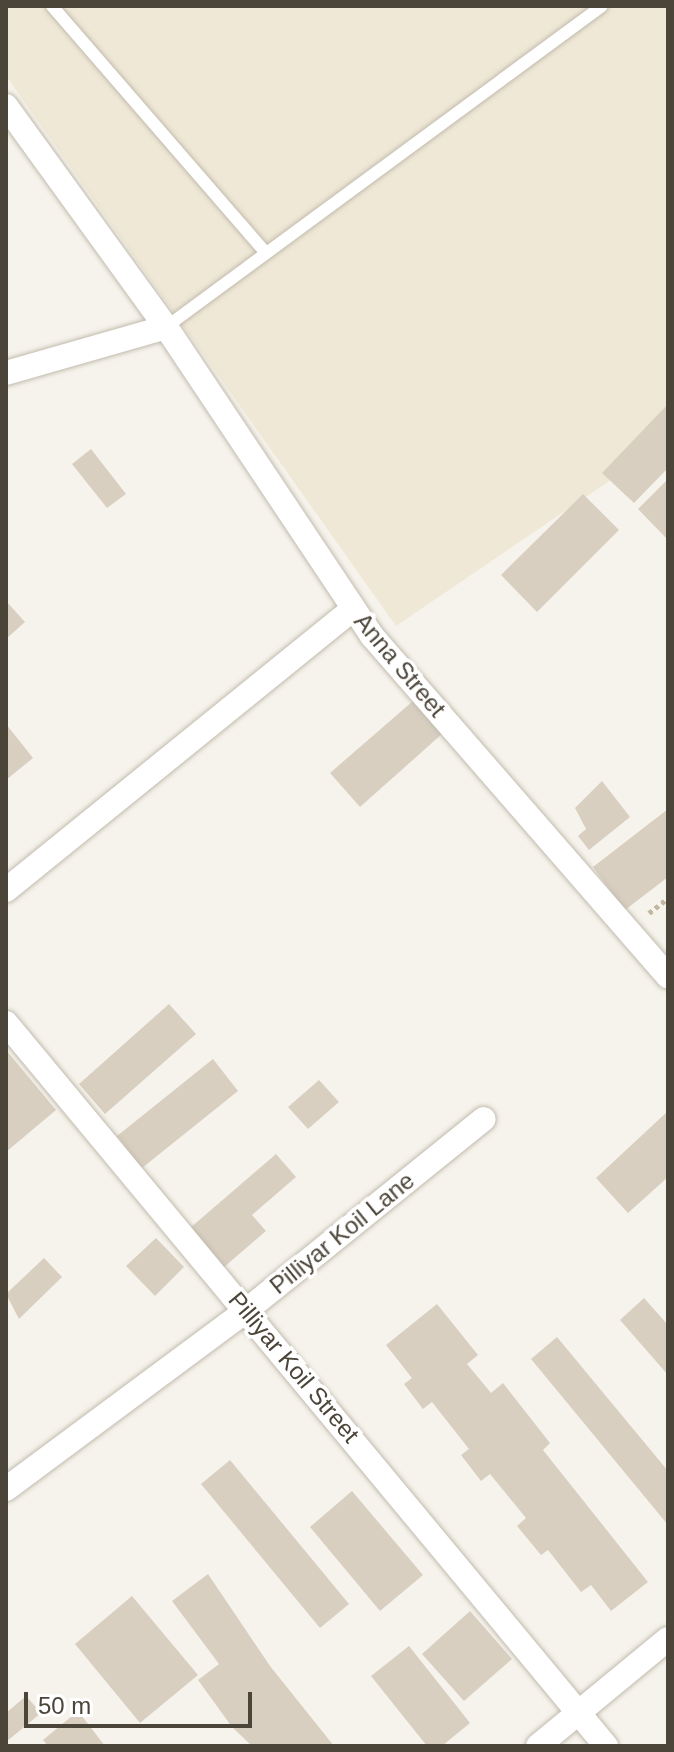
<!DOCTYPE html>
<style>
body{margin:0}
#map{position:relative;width:674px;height:1752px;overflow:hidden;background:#f6f3ec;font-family:Arial,sans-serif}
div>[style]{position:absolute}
.education>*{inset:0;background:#efe8d6}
.building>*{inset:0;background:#d8cfc1}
.path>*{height:5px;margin-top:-2.5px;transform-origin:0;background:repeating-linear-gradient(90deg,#c4b79f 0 4px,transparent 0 8px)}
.roads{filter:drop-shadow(0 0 2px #c2bbae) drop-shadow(0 0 2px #c2bbae)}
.lane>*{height:12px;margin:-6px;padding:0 6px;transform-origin:6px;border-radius:6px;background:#fff}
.street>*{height:24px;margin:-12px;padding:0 12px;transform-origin:12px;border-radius:12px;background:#fff}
span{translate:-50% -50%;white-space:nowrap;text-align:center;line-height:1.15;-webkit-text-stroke:7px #fff;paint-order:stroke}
.street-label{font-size:24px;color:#4b4439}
.frame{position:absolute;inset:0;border:8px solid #4b4439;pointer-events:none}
.scale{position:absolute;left:24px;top:1692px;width:228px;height:36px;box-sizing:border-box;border:4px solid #4b4439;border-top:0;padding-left:10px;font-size:24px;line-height:28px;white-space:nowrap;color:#4b4439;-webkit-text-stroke:6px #fff;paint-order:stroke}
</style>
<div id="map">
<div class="education">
<div style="clip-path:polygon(6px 6px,668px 6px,668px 441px,396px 626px,6px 76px)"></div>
</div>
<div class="building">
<div style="clip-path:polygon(668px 404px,668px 468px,634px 503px,602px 473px)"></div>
<div style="clip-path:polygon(91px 449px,126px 494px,107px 508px,72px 464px)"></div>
<div style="clip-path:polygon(668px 479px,668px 540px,638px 509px)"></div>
<div style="clip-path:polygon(583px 494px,619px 530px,537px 612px,501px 575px)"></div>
<div style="clip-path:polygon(6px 601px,25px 622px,6px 639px)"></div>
<div style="clip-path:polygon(413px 701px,442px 734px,360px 807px,330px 773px)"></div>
<div style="clip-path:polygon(6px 724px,33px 758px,6px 780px)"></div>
<div style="clip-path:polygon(602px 781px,630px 817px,589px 850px,578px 836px,586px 829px,575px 808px)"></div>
<div style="clip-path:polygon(668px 809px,668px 877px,625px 910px,593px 867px)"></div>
<div style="clip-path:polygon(169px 1004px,196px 1034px,105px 1114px,79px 1084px)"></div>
<div style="clip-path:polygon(6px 1050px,56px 1110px,6px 1152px)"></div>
<div style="clip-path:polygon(213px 1059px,238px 1091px,142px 1168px,117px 1136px)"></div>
<div style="clip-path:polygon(319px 1080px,339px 1102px,308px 1129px,288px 1107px)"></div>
<div style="clip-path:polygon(668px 1111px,668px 1177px,628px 1213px,596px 1178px)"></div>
<div style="clip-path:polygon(276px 1154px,296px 1177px,252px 1215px,266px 1231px,223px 1268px,190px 1228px)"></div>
<div style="clip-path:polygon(156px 1238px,184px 1267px,155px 1296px,126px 1266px)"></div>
<div style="clip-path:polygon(44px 1258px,62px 1277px,19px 1319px,6px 1294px)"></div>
<div style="clip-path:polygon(644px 1298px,668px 1325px,668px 1375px,620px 1320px)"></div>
<div style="clip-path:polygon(437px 1304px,478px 1355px,467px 1364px,491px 1393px,503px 1383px,550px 1443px,543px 1450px,648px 1582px,611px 1611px,591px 1585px,581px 1592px,548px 1550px,541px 1555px,517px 1526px,526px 1518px,490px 1474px,481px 1481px,461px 1455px,469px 1449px,432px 1402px,423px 1409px,404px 1384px,412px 1378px,386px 1345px)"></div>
<div style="clip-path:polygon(557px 1337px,668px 1471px,668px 1525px,531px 1359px)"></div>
<div style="clip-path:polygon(230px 1460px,349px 1604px,320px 1628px,201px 1484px)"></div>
<div style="clip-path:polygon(352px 1491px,423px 1575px,380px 1611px,310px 1527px)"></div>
<div style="clip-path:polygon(208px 1574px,270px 1666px,334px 1746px,252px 1746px,232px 1727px,198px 1680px,219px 1664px,172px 1601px)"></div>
<div style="clip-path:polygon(132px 1596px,198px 1675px,140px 1723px,75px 1644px)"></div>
<div style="clip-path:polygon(470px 1611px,512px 1659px,464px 1701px,422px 1654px)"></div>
<div style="clip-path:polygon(409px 1646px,470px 1723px,442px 1746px,427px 1746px,371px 1676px)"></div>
<div style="clip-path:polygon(26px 1696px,41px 1713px,6px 1742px,6px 1713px)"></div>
<div style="clip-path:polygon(78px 1711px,105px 1746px,48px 1746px,43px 1740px)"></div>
</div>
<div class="path">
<div style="left:649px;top:913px;width:24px;rotate:-38deg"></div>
</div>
<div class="roads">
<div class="lane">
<div style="left:52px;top:6px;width:324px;rotate:49.1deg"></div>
<div style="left:166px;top:327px;width:541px;rotate:-36.36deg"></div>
</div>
<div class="street">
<div style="left:6px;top:106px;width:273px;rotate:54.1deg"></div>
<div style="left:166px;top:327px;width:371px;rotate:56.3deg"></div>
<div style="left:372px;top:636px;width:451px;rotate:49deg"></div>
<div style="left:6px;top:373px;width:166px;rotate:-16deg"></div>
<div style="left:6px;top:890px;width:447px;rotate:-39deg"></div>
<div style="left:6px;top:1023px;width:940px;rotate:50.31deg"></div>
<div style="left:6px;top:1489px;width:300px;rotate:-36.6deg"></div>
<div style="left:247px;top:1310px;width:304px;rotate:-38.9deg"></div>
<div style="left:538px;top:1746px;width:168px;rotate:-39.5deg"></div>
</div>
</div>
<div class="street-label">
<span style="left:400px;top:665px;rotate:50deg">Anna Street</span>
<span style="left:342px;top:1233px;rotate:-39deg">Pilliyar Koil Lane</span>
<span style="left:294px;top:1367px;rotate:50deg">Pilliyar Koil Street</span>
</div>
<div class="frame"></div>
<div class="scale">50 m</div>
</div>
